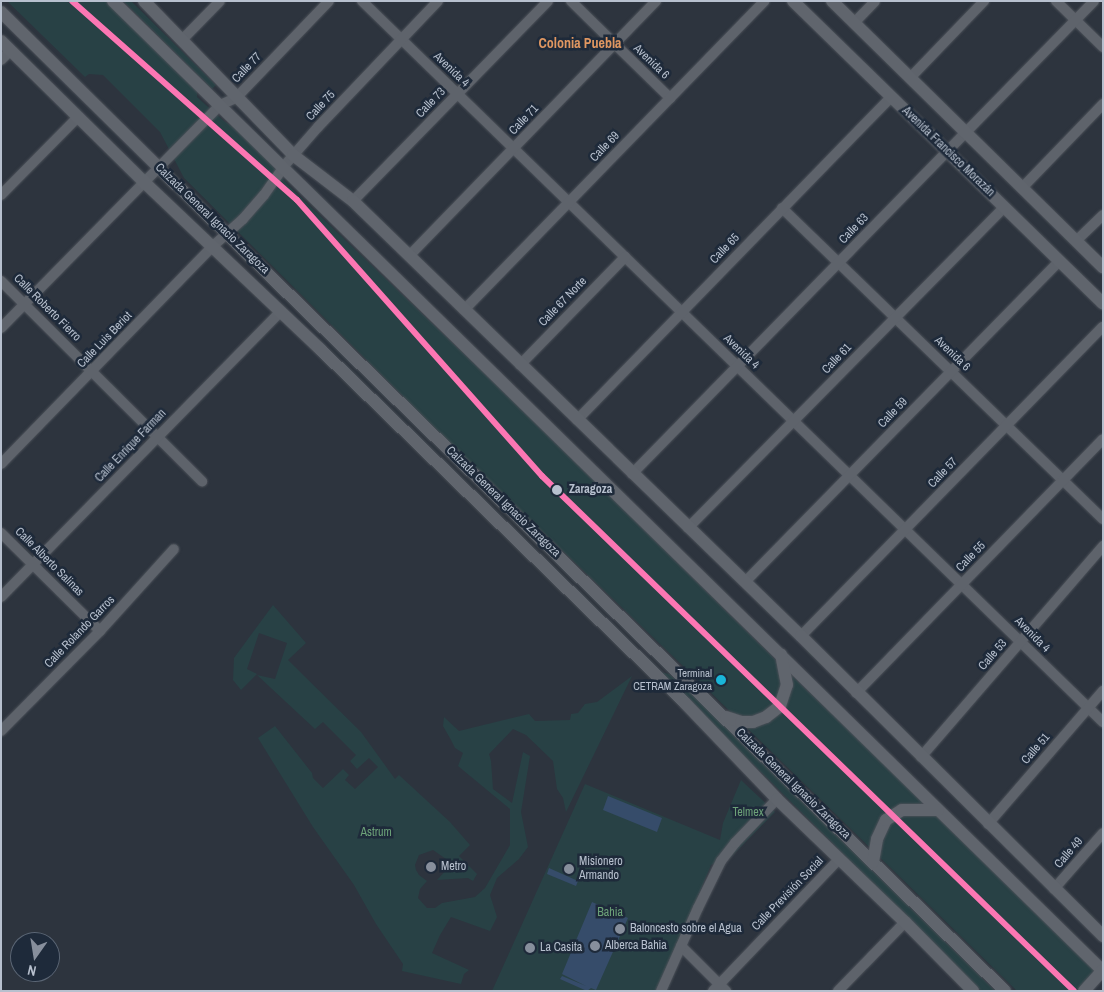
<!DOCTYPE html>
<meta charset="utf-8">
<style>
body{margin:0}
#map{position:relative;width:1104px;height:992px;overflow:hidden;background:#2d343e;font-family:"Archivo Narrow",sans-serif}
div>[style]{position:absolute}
.green>*{inset:0;background:#284145}
.water>*{inset:0;background:#364c6a}
.roads{filter:drop-shadow(0 0 1px #4b5058) drop-shadow(0 0 1px #4b5058)}
.minor>*{height:10px;margin:-5px;padding:0 5px;transform-origin:5px;border-radius:5px;background:#5e636b}
.major>*{height:12px;margin:-6px;padding:0 6px;transform-origin:6px;border-radius:6px;background:#60656d}
.metro-1>*{height:6px;margin:-3px;padding:0 3px;transform-origin:3px;border-radius:3px;background:#fc76b3}
.dots>*{width:14px;height:14px;translate:-50% -50%;box-sizing:border-box;border:2px solid #1e2a3a;border-radius:50%}
span{translate:-50% -50%;white-space:nowrap;text-align:center;line-height:1.15;-webkit-text-stroke:5px #1e2a3a;paint-order:stroke}
.bus-label{font-size:11px;color:#b7c0ce}
.right{translate:-100% -50%;text-align:right}
.street-label{font-size:12px;color:#b7c0ce}
.stop-label{font-size:12px;color:#b7c0ce;font-weight:700}
.left{translate:0 -50%;text-align:left}
.park-label{font-size:12px;color:#6ca178}
.poi-label{font-size:12px;color:#b7c0ce}
.neighbourhood-label{font-size:14px;color:#e09761;font-weight:700}
.frame{position:absolute;inset:0;border:2px solid #b7c0ce;pointer-events:none}
.north{position:absolute;left:10px;top:932px;width:50px;height:50px;box-sizing:border-box;background:#1e2a3a;border:1px solid #5b6675;border-radius:50%;rotate:193deg;font-size:14px;font-weight:700;line-height:20px;text-align:center;color:#b7c0ce}
.north::after{content:'';display:block;margin:auto;width:18px;height:22px;background:#878f9c;clip-path:polygon(50% 0,100% 100%,50% 72%,0 100%)}
</style>
<div id="map">
<div class="green">
<div style="clip-path:polygon(7px 1px,108px 1px,197px 85px,197px 97px,224px 121px,250px 138px,288px 185px,536px 423px,791px 675px,1100px 970px,1080px 991px,1017px 991px,708px 690px,446px 439px,184px 178px,160px 132px,103px 75px,89px 74px,85px 77px)"></div>
<div style="clip-path:polygon(123px 1px,131px 1px,216px 85px,212px 89px)"></div>
<div style="clip-path:polygon(273px 605px,306px 643px,288px 660px,361px 732px,395px 779px,399px 775px,450px 822px,470px 845px,459px 856px,477px 874px,473px 881px,468px 878px,437px 880px,447px 869px,446px 859px,433px 850px,419px 855px,415px 865px,416px 870px,419px 875px,427px 881px,420px 889px,418px 898px,427px 908px,435px 908px,442px 903px,475px 897px,485px 888px,510px 845px,510px 809px,458px 766px,463px 753px,455px 748px,451px 740px,443px 726px,444px 717px,459px 731px,529px 714px,535px 721px,570px 720px,571px 714px,578px 713px,585px 704px,597px 702px,632px 676px,566px 812px,563px 798px,557px 789px,553px 761px,526px 735px,513px 729px,489px 754px,491px 761px,493px 789px,512px 803px,523px 752px,530px 756px,521px 812px,528px 847px,519px 859px,497px 878px,490px 895px,497px 917px,490px 931px,451px 917px,440px 935px,432px 953px,469px 970px,464px 974px,461px 984px,402px 971px,403px 964px,376px 924px,354px 885px,313px 827px,258px 738px,275px 726px,312px 773px,313px 778px,323px 788px,343px 769px,349px 775px,345px 780px,355px 789px,378px 767px,369px 758px,357px 769px,350px 761px,356px 755px,323px 722px,315px 729px,257px 675px,275px 679px,287px 643px,259px 633px,247px 669px,257px 674px,241px 690px,233px 680px,234px 658px)"></div>
<div style="clip-path:polygon(656px 671px,669px 674px,685px 687px,995px 991px,982px 991px,978px 988px,763px 774px)"></div>
<div style="clip-path:polygon(741px 780px,775px 812px,730px 858px,711px 865px,659px 991px,492px 991px,585px 784px,720px 840px,723px 823px)"></div>
</div>
<div class="water">
<div style="clip-path:polygon(608px 796px,662px 818px,657px 832px,603px 810px)"></div>
<div style="clip-path:polygon(549px 868px,578px 881px,576px 886px,547px 874px)"></div>
<div style="clip-path:polygon(592px 902px,628px 918px,596px 990px,591px 988px,587px 991px,560px 979px,562px 976px,586px 986px,562px 974px)"></div>
</div>
<div class="roads">
<div class="minor">
<div style="left:362px;top:1px;width:1034px;rotate:44.22deg"></div>
<div style="left:571px;top:1px;width:139px;rotate:44.4deg"></div>
<div style="left:1056px;top:1px;width:66px;rotate:44.4deg"></div>
<div style="left:854px;top:23px;width:30px;rotate:-46deg"></div>
<div style="left:182px;top:40px;width:54px;rotate:-45.7deg"></div>
<div style="left:1px;top:60px;width:14px;rotate:-45deg"></div>
<div style="left:910px;top:78px;width:107px;rotate:-46.1deg"></div>
<div style="left:1022px;top:188px;width:117px;rotate:-46deg"></div>
<div style="left:1px;top:195px;width:110px;rotate:-45.4deg"></div>
<div style="left:353px;top:201px;width:279px;rotate:-45.7deg"></div>
<div style="left:782px;top:208px;width:447px;rotate:44.1deg"></div>
<div style="left:1076px;top:241px;width:37px;rotate:-44deg"></div>
<div style="left:409px;top:256px;width:355px;rotate:-45.9deg"></div>
<div style="left:1px;top:281px;width:284px;rotate:44.9deg"></div>
<div style="left:464px;top:310px;width:431px;rotate:-45.8deg"></div>
<div style="left:1px;top:328px;width:313px;rotate:-45.5deg"></div>
<div style="left:220px;top:105px;width:17px;rotate:-24deg"></div>
<div style="left:236px;top:98px;width:134px;rotate:-46.2deg"></div>
<div style="left:520px;top:365px;width:151px;rotate:-45.8deg"></div>
<div style="left:577px;top:420px;width:450px;rotate:-45.8deg"></div>
<div style="left:1px;top:464px;width:304px;rotate:-45.8deg"></div>
<div style="left:213px;top:246px;width:40px;rotate:-42deg"></div>
<div style="left:243px;top:219px;width:32px;rotate:-49deg"></div>
<div style="left:264px;top:195px;width:35px;rotate:-55deg"></div>
<div style="left:284px;top:166px;width:52px;rotate:-48.9deg"></div>
<div style="left:318px;top:127px;width:174px;rotate:-46.4deg"></div>
<div style="left:632px;top:474px;width:661px;rotate:-45.67deg"></div>
<div style="left:688px;top:528px;width:450px;rotate:-45.4deg"></div>
<div style="left:1px;top:533px;width:139px;rotate:44.7deg"></div>
<div style="left:745px;top:582px;width:449px;rotate:-45.6deg"></div>
<div style="left:1px;top:597px;width:399px;rotate:-45.6deg"></div>
<div style="left:801px;top:636px;width:432px;rotate:-45.7deg"></div>
<div style="left:856px;top:693px;width:354px;rotate:-45.8deg"></div>
<div style="left:1px;top:731px;width:141px;rotate:-45.3deg"></div>
<div style="left:100px;top:631px;width:110px;rotate:-47.9deg"></div>
<div style="left:921px;top:757px;width:279px;rotate:-49.2deg"></div>
<div style="left:988px;top:824px;width:176px;rotate:-49.2deg"></div>
<div style="left:1054px;top:889px;width:74px;rotate:-48.8deg"></div>
<div style="left:681px;top:946px;width:64px;rotate:45deg"></div>
<div style="left:661px;top:991px;width:91px;rotate:-66deg"></div>
<div style="left:698px;top:908px;width:52px;rotate:-63.9deg"></div>
<div style="left:721px;top:861px;width:23px;rotate:-52deg"></div>
<div style="left:735px;top:843px;width:61px;rotate:-46.3deg"></div>
<div style="left:713px;top:991px;width:182px;rotate:-46.3deg"></div>
<div style="left:838px;top:991px;width:96px;rotate:-45.8deg"></div>
</div>
<div class="major">
<div style="left:113px;top:1px;width:1386px;rotate:44.42deg"></div>
<div style="left:144px;top:1px;width:214px;rotate:45.9deg"></div>
<div style="left:293px;top:155px;width:76px;rotate:37.5deg"></div>
<div style="left:353px;top:201px;width:624px;rotate:44.16deg"></div>
<div style="left:801px;top:636px;width:426px;rotate:44.8deg"></div>
<div style="left:793px;top:1px;width:433px;rotate:44.3deg"></div>
<div style="left:832px;top:1px;width:380px;rotate:44.5deg"></div>
<div style="left:1px;top:12px;width:222px;rotate:44.6deg"></div>
<div style="left:159px;top:168px;width:1180px;rotate:44.21deg"></div>
<div style="left:1px;top:41px;width:201px;rotate:44.6deg"></div>
<div style="left:144px;top:182px;width:243px;rotate:43.5deg"></div>
<div style="left:320px;top:349px;width:508px;rotate:44.12deg"></div>
<div style="left:685px;top:703px;width:133px;rotate:46.2deg"></div>
<div style="left:777px;top:799px;width:178px;rotate:43.9deg"></div>
<div style="left:905px;top:922px;width:97px;rotate:45.4deg"></div>
<div style="left:726px;top:717px;width:16px;rotate:18deg"></div>
<div style="left:741px;top:722px;width:12px"></div>
<div style="left:753px;top:722px;width:14px;rotate:-21deg"></div>
<div style="left:766px;top:717px;width:18px;rotate:-38deg"></div>
<div style="left:780px;top:706px;width:22px;rotate:-72deg"></div>
<div style="left:787px;top:685px;width:31px;rotate:-101deg"></div>
<div style="left:873px;top:862px;width:23px;rotate:-80deg"></div>
<div style="left:877px;top:839px;width:21px;rotate:-65deg"></div>
<div style="left:886px;top:820px;width:19px;rotate:-32deg"></div>
<div style="left:902px;top:810px;width:36px"></div>
<div style="left:1084px;top:991px;width:28px;rotate:-48deg"></div>
</div>
</div>
<div class="metro-1">
<div style="left:72px;top:1px;width:300px;rotate:41.5deg"></div>
<div style="left:297px;top:200px;width:369px;rotate:48.4deg"></div>
<div style="left:542px;top:476px;width:740px;rotate:44.07deg"></div>
</div>
<div class="dots">
<div style="left:557px;top:490px;background:#b7c0ce"></div>
<div style="left:721px;top:680px;background:#1ab6d8"></div>
<div style="left:431px;top:867px;background:#878f9c"></div>
<div style="left:569px;top:869px;background:#878f9c"></div>
<div style="left:620px;top:929px;background:#878f9c"></div>
<div style="left:595px;top:946px;background:#878f9c"></div>
<div style="left:530px;top:948px;background:#878f9c"></div>
</div>
<div class="bus-label">
<span class="right" style="left:712px;top:680px">Terminal<br>CETRAM Zaragoza</span>
</div>
<div class="street-label">
<span style="left:651px;top:62px;rotate:44deg">Avenida 6</span>
<span style="left:247px;top:68px;rotate:-46deg">Calle 77</span>
<span style="left:451px;top:70px;rotate:44deg">Avenida 4</span>
<span style="left:431px;top:103px;rotate:-46deg">Calle 73</span>
<span style="left:321px;top:106px;rotate:-47deg">Calle 75</span>
<span style="left:524px;top:120px;rotate:-46deg">Calle 71</span>
<span style="left:605px;top:147px;rotate:-46deg">Calle 69</span>
<span style="left:948px;top:152px;rotate:44deg">Avenida Francisco Morazán</span>
<span style="left:212px;top:219px;rotate:44deg">Calzada General Ignacio Zaragoza</span>
<span style="left:854px;top:229px;rotate:-46deg">Calle 63</span>
<span style="left:725px;top:249px;rotate:-46deg">Calle 65</span>
<span style="left:563px;top:302px;rotate:-46deg">Calle 67 Norte</span>
<span style="left:47px;top:308px;rotate:45deg">Calle Roberto Fierro</span>
<span style="left:105px;top:340px;rotate:-46deg">Calle Luis Beriot</span>
<span style="left:741px;top:352px;rotate:44deg">Avenida 4</span>
<span style="left:952px;top:354px;rotate:44deg">Avenida 6</span>
<span style="left:837px;top:359px;rotate:-46deg">Calle 61</span>
<span style="left:893px;top:413px;rotate:-46deg">Calle 59</span>
<span style="left:131px;top:446px;rotate:-46deg">Calle Enrique Farman</span>
<span style="left:943px;top:473px;rotate:-46deg">Calle 57</span>
<span style="left:503px;top:502px;rotate:44deg">Calzada General Ignacio Zaragoza</span>
<span style="left:971px;top:557px;rotate:-46deg">Calle 55</span>
<span style="left:49px;top:562px;rotate:45deg">Calle Alberto Salinas</span>
<span style="left:80px;top:632px;rotate:-46deg">Calle Rolando Garros</span>
<span style="left:1032px;top:635px;rotate:45deg">Avenida 4</span>
<span style="left:993px;top:655px;rotate:-49deg">Calle 53</span>
<span style="left:1036px;top:749px;rotate:-49deg">Calle 51</span>
<span style="left:793px;top:784px;rotate:44deg">Calzada General Ignacio Zaragoza</span>
<span style="left:1069px;top:853px;rotate:-49deg">Calle 49</span>
<span style="left:788px;top:894px;rotate:-46deg">Calle Previsión Social</span>
</div>
<div class="stop-label">
<span class="left" style="left:569px;top:490px">Zaragoza</span>
</div>
<div class="park-label">
<span style="left:748px;top:813px">Telmex</span>
<span style="left:376px;top:833px">Astrum</span>
<span style="left:610px;top:913px">Bahia</span>
</div>
<div class="poi-label">
<span class="left" style="left:579px;top:869px">Misionero<br>Armando</span>
<span class="left" style="left:441px;top:867px">Metro</span>
<span class="left" style="left:630px;top:929px">Baloncesto sobre el Agua</span>
<span class="left" style="left:605px;top:946px">Alberca Bahia</span>
<span class="left" style="left:540px;top:948px">La Casita</span>
</div>
<div class="neighbourhood-label">
<span style="left:580px;top:43px">Colonia Puebla</span>
</div>
<div class="frame"></div>
<div class="north">N</div>
</div>
